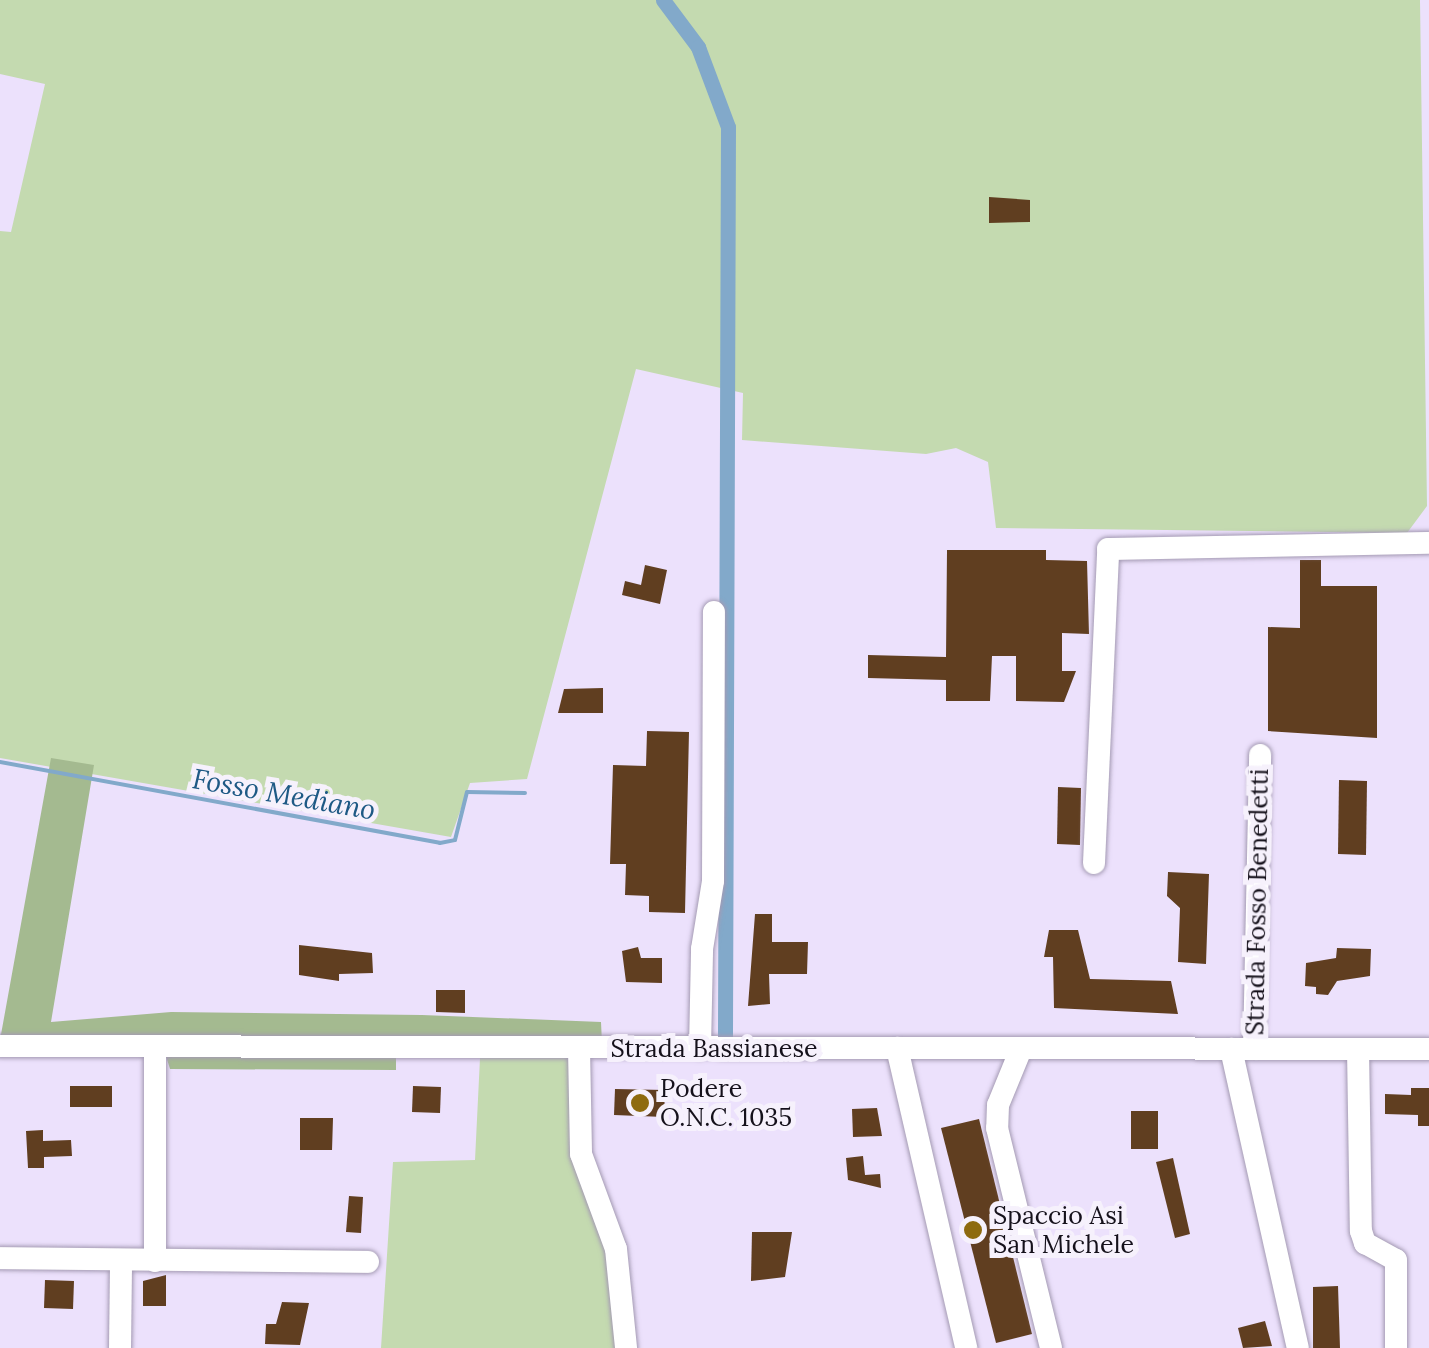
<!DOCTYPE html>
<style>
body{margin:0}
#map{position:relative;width:1429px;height:1348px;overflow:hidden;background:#ece1fc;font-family:Lora,serif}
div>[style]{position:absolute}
.green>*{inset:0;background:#c4dab0}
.forest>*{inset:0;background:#a4ba90}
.stream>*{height:4px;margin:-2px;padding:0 2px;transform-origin:2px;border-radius:2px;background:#82a9ca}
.canal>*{height:15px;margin:-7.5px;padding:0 7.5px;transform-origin:7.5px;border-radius:7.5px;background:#82a9ca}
.building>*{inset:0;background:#603e20}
.roads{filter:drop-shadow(0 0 2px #a49ab3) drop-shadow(0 0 2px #a49ab3)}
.minor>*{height:22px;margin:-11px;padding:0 11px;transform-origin:11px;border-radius:11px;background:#fff}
.dots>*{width:28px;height:28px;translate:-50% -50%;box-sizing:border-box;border:5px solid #f6f1fc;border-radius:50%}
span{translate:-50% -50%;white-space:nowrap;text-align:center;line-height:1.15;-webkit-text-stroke:10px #f6f1fc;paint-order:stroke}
.street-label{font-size:25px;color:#15111b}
.poi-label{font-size:25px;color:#15111b}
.left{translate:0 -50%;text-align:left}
.water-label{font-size:28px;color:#1e5985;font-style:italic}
</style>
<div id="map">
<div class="green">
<div style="clip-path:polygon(0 0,1420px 0,1427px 506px,1407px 533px,996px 528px,988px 462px,956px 448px,926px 454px,742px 440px,743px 393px,636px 369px,527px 779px,470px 783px,451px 837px,0 758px,0 231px,11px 232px,45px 84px,0 74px)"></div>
<div style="clip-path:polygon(572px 1055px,622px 1348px,381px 1348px,393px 1162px,475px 1160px,480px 1058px)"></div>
</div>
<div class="forest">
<div style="clip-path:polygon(51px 758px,94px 765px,51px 1022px,171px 1012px,422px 1015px,601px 1022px,602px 1043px,396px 1042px,396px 1070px,170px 1069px,161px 1040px,0 1040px)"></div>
</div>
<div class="stream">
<div style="left:0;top:762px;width:447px;rotate:10.4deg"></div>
<div style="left:440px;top:843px;width:15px;rotate:-11deg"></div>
<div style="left:455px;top:840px;width:49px;rotate:-76deg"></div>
<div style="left:467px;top:792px;width:58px;rotate:1deg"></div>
</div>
<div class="canal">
<div style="left:663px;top:0;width:59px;rotate:53.3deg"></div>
<div style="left:698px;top:47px;width:85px;rotate:69.4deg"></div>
<div style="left:728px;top:127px;width:915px;rotate:90.19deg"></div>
</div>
<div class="building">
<div style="clip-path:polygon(989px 197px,1030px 200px,1030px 222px,989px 223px)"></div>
<div style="clip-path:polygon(947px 550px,1046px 550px,1046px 560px,1087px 561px,1089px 634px,1062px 633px,1062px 671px,1076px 671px,1064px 702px,1016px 701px,1016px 656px,992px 656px,990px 701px,946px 701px,946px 680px,868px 678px,868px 655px,946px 657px)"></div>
<div style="clip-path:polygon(1300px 560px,1321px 560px,1321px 586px,1377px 586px,1377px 738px,1268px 731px,1268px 627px,1300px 628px)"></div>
<div style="clip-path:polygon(645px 565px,667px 570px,660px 604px,622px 595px,625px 581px,641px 585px)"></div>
<div style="clip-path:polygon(603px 688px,603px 713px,558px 713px,564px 689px)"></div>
<div style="clip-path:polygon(647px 731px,689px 732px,685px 913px,649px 912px,649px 896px,625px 895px,626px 864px,610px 864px,613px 765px,646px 766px)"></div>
<div style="clip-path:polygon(1339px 780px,1367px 781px,1366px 855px,1338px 854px)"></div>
<div style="clip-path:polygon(1058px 787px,1081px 788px,1080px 845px,1057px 844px)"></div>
<div style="clip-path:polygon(1168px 872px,1209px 874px,1206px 964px,1178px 962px,1180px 908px,1167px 896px)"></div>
<div style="clip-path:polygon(755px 914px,772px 914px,772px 942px,808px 942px,807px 974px,769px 974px,770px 1004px,748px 1006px)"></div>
<div style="clip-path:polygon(1049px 930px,1078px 930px,1090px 979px,1171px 981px,1178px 1014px,1054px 1008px,1053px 957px,1044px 957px)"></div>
<div style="clip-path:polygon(299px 945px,372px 953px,373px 973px,339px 974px,339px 981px,299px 975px)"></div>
<div style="clip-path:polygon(638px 947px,641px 958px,662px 958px,662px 983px,626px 982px,622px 951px)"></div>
<div style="clip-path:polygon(1337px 948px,1371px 949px,1370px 976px,1337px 981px,1328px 995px,1316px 994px,1316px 987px,1305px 986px,1306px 963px,1336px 958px)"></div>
<div style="clip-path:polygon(436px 990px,465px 990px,465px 1013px,436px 1012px)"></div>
<div style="clip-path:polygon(70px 1086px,112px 1086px,112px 1107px,70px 1107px)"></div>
<div style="clip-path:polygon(413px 1086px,441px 1087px,440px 1113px,412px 1112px)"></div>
<div style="clip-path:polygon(1411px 1088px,1429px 1088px,1429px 1126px,1418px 1126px,1418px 1115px,1385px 1114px,1385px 1094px,1411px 1095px)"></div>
<div style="clip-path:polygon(615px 1089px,665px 1090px,664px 1117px,614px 1115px)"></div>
<div style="clip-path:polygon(877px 1108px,882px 1136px,853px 1137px,852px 1109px)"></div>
<div style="clip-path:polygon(1131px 1111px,1158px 1111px,1158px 1149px,1131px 1149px)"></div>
<div style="clip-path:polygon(300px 1118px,333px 1118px,332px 1150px,300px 1150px)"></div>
<div style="clip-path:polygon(979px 1119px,1032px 1334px,996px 1343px,941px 1128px)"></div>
<div style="clip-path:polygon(43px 1130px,43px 1141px,71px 1140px,72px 1156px,44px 1157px,44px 1168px,28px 1168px,26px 1131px)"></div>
<div style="clip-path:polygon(863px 1156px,865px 1175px,880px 1174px,881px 1188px,848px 1180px,846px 1158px)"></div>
<div style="clip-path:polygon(1173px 1158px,1190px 1234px,1175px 1238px,1156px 1162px)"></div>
<div style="clip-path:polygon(349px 1196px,363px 1197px,361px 1233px,346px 1232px)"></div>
<div style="clip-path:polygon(752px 1232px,792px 1232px,785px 1277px,751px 1281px)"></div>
<div style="clip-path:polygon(166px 1275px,166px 1306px,143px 1306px,143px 1281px)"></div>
<div style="clip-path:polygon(45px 1280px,74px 1281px,73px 1309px,44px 1308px)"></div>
<div style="clip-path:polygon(1338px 1286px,1340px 1348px,1313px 1348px,1313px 1287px)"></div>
<div style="clip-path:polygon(282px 1302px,309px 1303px,300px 1345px,265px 1344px,266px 1324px,276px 1324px)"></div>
<div style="clip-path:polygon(1265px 1321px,1272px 1346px,1243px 1348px,1238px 1328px)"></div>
</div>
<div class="roads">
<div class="minor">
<div style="left:1094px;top:863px;width:314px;rotate:-87.4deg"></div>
<div style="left:1108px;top:549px;width:321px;rotate:-1.1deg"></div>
<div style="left:0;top:1046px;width:1429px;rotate:0.12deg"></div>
<div style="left:579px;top:1048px;width:106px;rotate:88.9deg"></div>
<div style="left:581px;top:1154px;width:101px;rotate:69.8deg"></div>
<div style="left:616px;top:1249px;width:100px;rotate:84.2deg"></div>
<div style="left:700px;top:1048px;width:99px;rotate:-88.8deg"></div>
<div style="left:702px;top:949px;width:69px;rotate:-80.8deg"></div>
<div style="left:713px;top:881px;width:269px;rotate:-89.8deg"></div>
<div style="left:897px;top:1048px;width:308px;rotate:77deg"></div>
<div style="left:1021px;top:1049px;width:61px;rotate:112.3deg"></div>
<div style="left:998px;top:1105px;width:23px;rotate:92deg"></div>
<div style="left:997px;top:1128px;width:227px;rotate:76.2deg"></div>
<div style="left:1231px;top:1049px;width:306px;rotate:77.4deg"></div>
<div style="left:1254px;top:1049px;width:294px;rotate:-88.8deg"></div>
<div style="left:1358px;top:1049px;width:182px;rotate:89.1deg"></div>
<div style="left:1361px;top:1231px;width:13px;rotate:72deg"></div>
<div style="left:1365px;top:1243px;width:35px;rotate:29deg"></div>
<div style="left:1396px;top:1260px;width:88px;rotate:90deg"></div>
<div style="left:0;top:1258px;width:368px;rotate:0.6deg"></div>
<div style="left:155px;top:1261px;width:214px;rotate:-90deg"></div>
<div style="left:120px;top:1348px;width:88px;rotate:-89.3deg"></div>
</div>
</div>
<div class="dots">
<div style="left:640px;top:1103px;background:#8e6b0f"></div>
<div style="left:973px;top:1230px;background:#8e6b0f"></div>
</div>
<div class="street-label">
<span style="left:1257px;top:902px;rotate:-89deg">Strada Fosso Benedetti</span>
<span style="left:714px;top:1048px">Strada Bassianese</span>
</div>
<div class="poi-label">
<span class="left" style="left:660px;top:1103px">Podere<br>O.N.C. 1035</span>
<span class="left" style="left:993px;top:1230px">Spaccio Asi<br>San Michele</span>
</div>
<div class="water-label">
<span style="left:284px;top:794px;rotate:10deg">Fosso Mediano</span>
</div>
</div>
